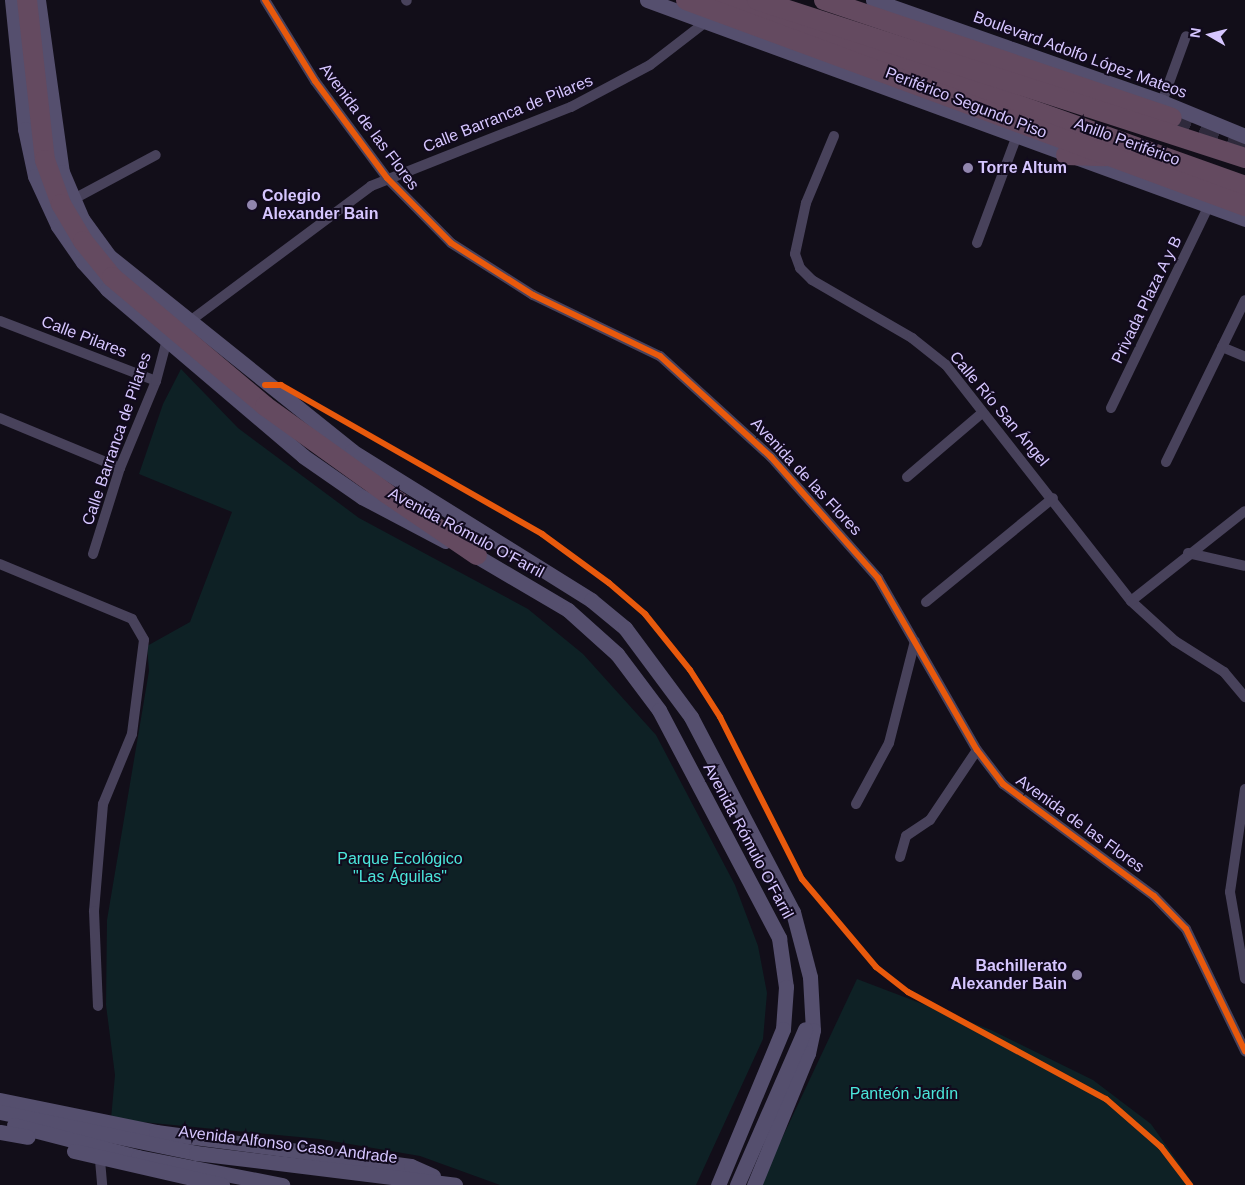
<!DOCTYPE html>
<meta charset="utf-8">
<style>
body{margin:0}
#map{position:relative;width:1245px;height:1185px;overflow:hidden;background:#120e19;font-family:Helvetica,sans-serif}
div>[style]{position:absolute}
.green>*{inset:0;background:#0e2125}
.highway-tunnel>*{height:20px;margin-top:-10px;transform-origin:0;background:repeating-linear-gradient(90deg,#2f2a3c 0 20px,transparent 0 30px)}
.street>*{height:10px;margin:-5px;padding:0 5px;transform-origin:5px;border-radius:5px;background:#48425b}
.secondary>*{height:15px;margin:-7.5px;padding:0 7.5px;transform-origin:7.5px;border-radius:7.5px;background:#554f6e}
.highway>*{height:20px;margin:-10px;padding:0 10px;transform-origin:10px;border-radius:10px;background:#644a60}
.highway-bridge>*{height:20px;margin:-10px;padding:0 10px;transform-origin:10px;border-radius:10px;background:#644a60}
.cycleway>*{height:6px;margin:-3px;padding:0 3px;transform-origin:3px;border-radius:3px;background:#e8590c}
.dots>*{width:14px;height:14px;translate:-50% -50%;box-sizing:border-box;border:2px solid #110a1d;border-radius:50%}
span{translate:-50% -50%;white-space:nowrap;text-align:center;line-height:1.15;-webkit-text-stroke:4px #110a1d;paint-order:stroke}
.street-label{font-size:16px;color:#d6c6ff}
.poi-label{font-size:16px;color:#d6c6ff;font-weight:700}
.left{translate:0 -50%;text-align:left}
.right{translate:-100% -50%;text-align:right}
.park-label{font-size:16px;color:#4be6da}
.north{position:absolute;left:1185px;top:10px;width:50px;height:50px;-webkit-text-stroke:4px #110a1d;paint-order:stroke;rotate:278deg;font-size:14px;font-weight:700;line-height:20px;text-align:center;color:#d6c6ff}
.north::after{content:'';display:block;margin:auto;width:18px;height:22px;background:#d6c6ff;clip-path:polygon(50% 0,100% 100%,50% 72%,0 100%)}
</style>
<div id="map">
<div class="green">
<div style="clip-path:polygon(181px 369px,238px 428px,359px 518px,528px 609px,583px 654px,656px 735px,735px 885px,758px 946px,767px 993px,763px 1039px,696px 1185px,500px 1185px,420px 1156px,320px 1139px,111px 1119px,115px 1075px,106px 1005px,107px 920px,149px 671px,147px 646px,190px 622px,232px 512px,139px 474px,163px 404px)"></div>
<div style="clip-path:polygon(857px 979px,991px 1030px,1093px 1080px,1151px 1124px,1194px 1185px,760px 1185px)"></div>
</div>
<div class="highway-tunnel">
<div style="left:1172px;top:118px;width:79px;rotate:21.7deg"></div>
</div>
<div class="street">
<div style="left:265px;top:0;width:95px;rotate:58.3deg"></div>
<div style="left:315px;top:81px;width:121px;rotate:53.4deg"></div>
<div style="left:387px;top:178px;width:91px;rotate:45.4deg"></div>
<div style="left:451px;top:243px;width:97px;rotate:32.4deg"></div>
<div style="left:533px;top:295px;width:141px;rotate:25.7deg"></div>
<div style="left:660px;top:356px;width:150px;rotate:42.3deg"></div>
<div style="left:771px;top:457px;width:162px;rotate:48.5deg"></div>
<div style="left:878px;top:578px;width:198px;rotate:60.1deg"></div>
<div style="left:977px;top:750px;width:43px;rotate:52.6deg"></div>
<div style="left:1003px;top:784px;width:188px;rotate:36.6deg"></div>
<div style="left:1154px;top:896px;width:46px;rotate:45.9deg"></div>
<div style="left:1186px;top:929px;width:136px;rotate:64.2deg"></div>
<div style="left:406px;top:0;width:1px;rotate:45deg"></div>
<div style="left:1162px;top:102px;width:70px;rotate:-70deg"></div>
<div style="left:834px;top:136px;width:73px;rotate:112.7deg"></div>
<div style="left:806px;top:203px;width:52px;rotate:102.2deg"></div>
<div style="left:795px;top:254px;width:15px;rotate:70deg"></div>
<div style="left:800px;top:268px;width:17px;rotate:45deg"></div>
<div style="left:812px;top:280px;width:116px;rotate:30.1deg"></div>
<div style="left:912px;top:338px;width:43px;rotate:38.5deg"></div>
<div style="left:946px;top:365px;width:300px;rotate:51.9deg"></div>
<div style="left:1131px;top:601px;width:59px;rotate:42.3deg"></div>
<div style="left:1175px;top:641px;width:58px;rotate:32.3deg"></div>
<div style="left:1224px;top:672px;width:33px;rotate:50deg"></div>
<div style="left:72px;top:200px;width:95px;rotate:-28.2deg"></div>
<div style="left:977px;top:243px;width:112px;rotate:-69.6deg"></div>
<div style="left:0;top:321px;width:167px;rotate:21deg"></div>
<div style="left:186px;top:324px;width:231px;rotate:-36.7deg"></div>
<div style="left:371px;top:186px;width:215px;rotate:-21.6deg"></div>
<div style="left:571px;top:107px;width:89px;rotate:-28deg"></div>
<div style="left:650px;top:65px;width:72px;rotate:-37.7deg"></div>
<div style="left:1222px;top:347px;width:25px;rotate:23deg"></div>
<div style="left:1111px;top:408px;width:225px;rotate:-64.2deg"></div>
<div style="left:0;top:418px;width:130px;rotate:22.6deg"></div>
<div style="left:1166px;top:462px;width:180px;rotate:-64deg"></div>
<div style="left:907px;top:477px;width:99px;rotate:-40.5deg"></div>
<div style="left:1188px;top:553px;width:58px;rotate:12.8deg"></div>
<div style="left:93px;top:554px;width:90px;rotate:-72.6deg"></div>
<div style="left:120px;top:468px;width:94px;rotate:-67.5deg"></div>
<div style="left:156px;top:381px;width:47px;rotate:-75.1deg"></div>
<div style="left:0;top:564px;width:143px;rotate:22.6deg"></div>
<div style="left:132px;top:619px;width:24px;rotate:60deg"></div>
<div style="left:144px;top:640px;width:95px;rotate:97.3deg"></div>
<div style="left:132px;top:734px;width:76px;rotate:112.5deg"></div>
<div style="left:103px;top:804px;width:107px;rotate:94.8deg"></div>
<div style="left:94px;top:911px;width:95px;rotate:87.6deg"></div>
<div style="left:1131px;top:601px;width:145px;rotate:-38.3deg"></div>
<div style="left:926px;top:602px;width:164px;rotate:-39.3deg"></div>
<div style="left:1245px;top:789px;width:104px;rotate:98.3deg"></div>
<div style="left:1230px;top:892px;width:88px;rotate:80.2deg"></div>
<div style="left:856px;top:804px;width:69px;rotate:-61.6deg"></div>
<div style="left:889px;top:743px;width:105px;rotate:-75.7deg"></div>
<div style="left:900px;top:857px;width:22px;rotate:-74deg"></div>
<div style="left:906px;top:836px;width:29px;rotate:-34deg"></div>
<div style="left:930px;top:820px;width:84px;rotate:-56.1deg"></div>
<div style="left:100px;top:1160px;width:25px;rotate:85deg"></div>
</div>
<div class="secondary">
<div style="left:12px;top:0;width:130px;rotate:84.2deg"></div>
<div style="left:25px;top:129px;width:48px;rotate:78deg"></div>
<div style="left:35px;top:176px;width:55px;rotate:65.3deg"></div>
<div style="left:58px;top:226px;width:44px;rotate:55.2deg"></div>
<div style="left:83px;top:262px;width:36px;rotate:48deg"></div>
<div style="left:107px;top:289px;width:257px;rotate:40.4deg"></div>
<div style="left:303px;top:456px;width:72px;rotate:34.8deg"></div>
<div style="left:362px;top:497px;width:94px;rotate:27.9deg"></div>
<div style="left:38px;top:0;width:174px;rotate:82.1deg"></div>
<div style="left:62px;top:172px;width:51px;rotate:66.9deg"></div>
<div style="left:82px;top:219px;width:46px;rotate:53.9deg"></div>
<div style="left:109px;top:256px;width:312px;rotate:38.7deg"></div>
<div style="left:352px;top:451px;width:282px;rotate:31.9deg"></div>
<div style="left:591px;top:600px;width:44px;rotate:39.5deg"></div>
<div style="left:625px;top:628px;width:111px;rotate:53.4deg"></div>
<div style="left:691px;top:717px;width:220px;rotate:62.4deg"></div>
<div style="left:793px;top:912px;width:67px;rotate:75.3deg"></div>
<div style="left:810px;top:977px;width:53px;rotate:86.8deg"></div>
<div style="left:813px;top:1030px;width:24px;rotate:102deg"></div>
<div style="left:808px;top:1053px;width:143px;rotate:112.2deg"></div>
<div style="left:647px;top:0;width:637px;rotate:20.11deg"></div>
<div style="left:873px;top:0;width:306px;rotate:19.4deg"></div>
<div style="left:1162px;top:102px;width:90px;rotate:22.3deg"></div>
<div style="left:468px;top:551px;width:116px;rotate:30.5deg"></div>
<div style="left:568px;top:610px;width:66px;rotate:41.9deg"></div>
<div style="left:617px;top:654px;width:70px;rotate:53.1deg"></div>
<div style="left:659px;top:710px;width:258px;rotate:62.2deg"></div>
<div style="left:779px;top:938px;width:49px;rotate:81.9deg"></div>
<div style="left:786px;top:987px;width:42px;rotate:94.1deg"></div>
<div style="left:783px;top:1029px;width:169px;rotate:112.6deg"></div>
<div style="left:0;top:1100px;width:159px;rotate:11.6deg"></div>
<div style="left:156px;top:1132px;width:257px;rotate:7.6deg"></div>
<div style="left:411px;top:1166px;width:24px;rotate:24deg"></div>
<div style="left:0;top:1112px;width:200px;rotate:11.8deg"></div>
<div style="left:196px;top:1153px;width:261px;rotate:7deg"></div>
<div style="left:14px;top:1125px;width:128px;rotate:14.5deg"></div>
<div style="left:138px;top:1157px;width:147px;rotate:11deg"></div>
<div style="left:0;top:1132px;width:28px;rotate:10deg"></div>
<div style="left:74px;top:1151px;width:152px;rotate:12.9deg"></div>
<div style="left:737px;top:1185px;width:170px;rotate:-66.4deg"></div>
</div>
<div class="highway">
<div style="left:725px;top:0;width:552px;rotate:19.68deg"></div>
<div style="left:824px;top:0;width:367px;rotate:18.7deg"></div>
<div style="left:1066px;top:155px;width:38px;rotate:2deg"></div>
<div style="left:386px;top:493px;width:110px;rotate:34.3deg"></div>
</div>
<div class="highway-bridge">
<div style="left:27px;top:0;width:161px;rotate:83.6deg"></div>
<div style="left:45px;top:160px;width:47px;rotate:70deg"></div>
<div style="left:61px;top:204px;width:43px;rotate:59.3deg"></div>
<div style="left:83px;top:241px;width:46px;rotate:51.1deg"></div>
<div style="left:112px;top:277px;width:200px;rotate:40.1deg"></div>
<div style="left:265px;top:406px;width:149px;rotate:35.7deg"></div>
<div style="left:686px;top:0;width:596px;rotate:20.23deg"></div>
<div style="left:757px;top:0;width:513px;rotate:17.94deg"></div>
</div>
<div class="cycleway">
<div style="left:265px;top:0;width:95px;rotate:58.3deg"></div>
<div style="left:315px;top:81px;width:121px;rotate:53.4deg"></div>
<div style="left:387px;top:178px;width:91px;rotate:45.4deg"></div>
<div style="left:451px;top:243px;width:97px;rotate:32.4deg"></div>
<div style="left:533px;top:295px;width:141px;rotate:25.7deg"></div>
<div style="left:660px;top:356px;width:150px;rotate:42.3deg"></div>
<div style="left:771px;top:457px;width:162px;rotate:48.5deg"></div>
<div style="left:878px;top:578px;width:198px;rotate:60.1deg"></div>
<div style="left:977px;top:750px;width:43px;rotate:52.6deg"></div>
<div style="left:1003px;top:784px;width:188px;rotate:36.6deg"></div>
<div style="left:1154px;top:896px;width:46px;rotate:45.9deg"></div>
<div style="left:1186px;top:929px;width:136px;rotate:64.2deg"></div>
<div style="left:265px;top:385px;width:16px"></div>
<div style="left:281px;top:385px;width:301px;rotate:29.7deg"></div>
<div style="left:542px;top:534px;width:83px;rotate:36.2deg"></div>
<div style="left:609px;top:583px;width:48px;rotate:40.7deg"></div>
<div style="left:645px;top:614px;width:72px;rotate:51.2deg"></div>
<div style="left:690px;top:670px;width:56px;rotate:57.4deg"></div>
<div style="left:720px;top:717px;width:182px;rotate:63.2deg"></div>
<div style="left:802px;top:879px;width:115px;rotate:49.9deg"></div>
<div style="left:876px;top:967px;width:41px;rotate:38deg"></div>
<div style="left:908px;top:992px;width:225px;rotate:28.4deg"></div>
<div style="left:1106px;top:1099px;width:73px;rotate:41.1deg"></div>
<div style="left:1161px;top:1147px;width:48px;rotate:52.7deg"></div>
</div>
<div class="dots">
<div style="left:968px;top:168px;background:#9186ae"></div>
<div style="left:252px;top:205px;background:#9186ae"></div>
<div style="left:1077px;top:975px;background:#9186ae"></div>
</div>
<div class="street-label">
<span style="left:1080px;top:55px;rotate:20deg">Boulevard Adolfo López Mateos</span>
<span style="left:966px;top:103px;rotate:21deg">Periférico Segundo Piso</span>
<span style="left:508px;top:114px;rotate:-22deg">Calle Barranca de Pilares</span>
<span style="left:369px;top:127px;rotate:53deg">Avenida de las Flores</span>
<span style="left:1127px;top:142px;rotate:20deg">Anillo Periférico</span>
<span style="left:1147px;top:300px;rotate:-64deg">Privada Plaza A y B</span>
<span style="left:84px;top:337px;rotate:21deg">Calle Pilares</span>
<span style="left:999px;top:409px;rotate:50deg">Calle Río San Ángel</span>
<span style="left:117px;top:439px;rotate:-71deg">Calle Barranca de Pilares</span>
<span style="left:806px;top:477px;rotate:47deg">Avenida de las Flores</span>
<span style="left:466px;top:533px;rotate:28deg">Avenida Rómulo O'Farril</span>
<span style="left:1080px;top:824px;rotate:36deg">Avenida de las Flores</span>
<span style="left:748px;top:841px;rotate:62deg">Avenida Rómulo O'Farril</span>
<span style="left:288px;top:1145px;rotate:7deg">Avenida Alfonso Caso Andrade</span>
</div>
<div class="poi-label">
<span class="left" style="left:978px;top:168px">Torre Altum</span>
<span class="left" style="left:262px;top:205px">Colegio<br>Alexander Bain</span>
<span class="right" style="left:1067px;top:975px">Bachillerato<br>Alexander Bain</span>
</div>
<div class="park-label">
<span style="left:400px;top:868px">Parque Ecológico<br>"Las Águilas"</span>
<span style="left:904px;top:1094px">Panteón Jardín</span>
</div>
<div class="north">N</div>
</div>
